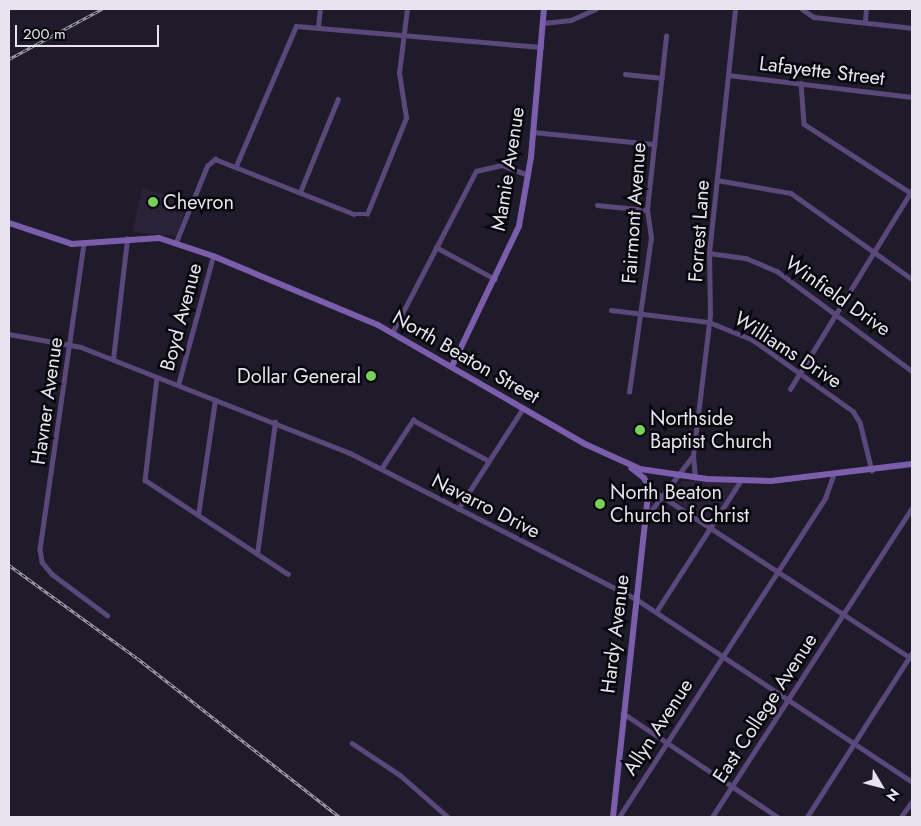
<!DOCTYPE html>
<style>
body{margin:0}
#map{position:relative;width:921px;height:826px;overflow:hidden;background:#201b2b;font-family:Jost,sans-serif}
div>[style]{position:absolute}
.built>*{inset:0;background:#2a2338}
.street>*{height:4.5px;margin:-2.25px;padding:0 2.25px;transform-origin:2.25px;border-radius:2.25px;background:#594879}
.secondary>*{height:6px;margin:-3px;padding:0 3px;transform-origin:3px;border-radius:3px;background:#7a5eac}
.rail>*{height:3px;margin-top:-1.5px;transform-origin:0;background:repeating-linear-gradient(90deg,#09070e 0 4px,#aaa7b3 0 8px);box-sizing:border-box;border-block:1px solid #aaa7b3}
.dots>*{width:14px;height:14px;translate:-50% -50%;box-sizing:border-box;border:2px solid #09070e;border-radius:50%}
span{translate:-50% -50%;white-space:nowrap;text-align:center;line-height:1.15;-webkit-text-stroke:5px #09070e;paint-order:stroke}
.street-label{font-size:20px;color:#e7e4ef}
.poi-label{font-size:20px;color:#e7e4ef}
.left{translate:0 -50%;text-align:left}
.right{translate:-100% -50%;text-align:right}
.frame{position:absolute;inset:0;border:10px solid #e7e4ef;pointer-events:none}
.north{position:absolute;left:856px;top:761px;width:50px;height:50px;-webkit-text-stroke:4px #09070e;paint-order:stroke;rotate:127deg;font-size:14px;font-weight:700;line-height:20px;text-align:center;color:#e7e4ef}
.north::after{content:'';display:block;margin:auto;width:18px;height:22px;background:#e7e4ef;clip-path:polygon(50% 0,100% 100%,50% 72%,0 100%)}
.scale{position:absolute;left:15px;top:25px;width:144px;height:22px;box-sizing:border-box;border:2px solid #e7e4ef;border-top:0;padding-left:6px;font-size:15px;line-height:18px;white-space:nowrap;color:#e7e4ef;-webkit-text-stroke:4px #09070e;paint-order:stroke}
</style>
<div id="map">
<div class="built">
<div style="clip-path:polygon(142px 188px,189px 201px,176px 236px,133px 232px)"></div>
<div style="clip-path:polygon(682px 481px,737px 483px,711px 525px,668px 496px)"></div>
</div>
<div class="street">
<div style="left:802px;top:9px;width:14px;rotate:34deg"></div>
<div style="left:814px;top:17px;width:99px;rotate:6.4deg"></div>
<div style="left:865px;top:22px;width:13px;rotate:-86deg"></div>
<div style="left:543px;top:23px;width:28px;rotate:-6deg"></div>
<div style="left:571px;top:20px;width:27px;rotate:-24deg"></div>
<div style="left:318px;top:27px;width:18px;rotate:-84deg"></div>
<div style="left:625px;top:74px;width:37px;rotate:6deg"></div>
<div style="left:728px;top:75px;width:185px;rotate:6.8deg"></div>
<div style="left:801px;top:83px;width:41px;rotate:85.8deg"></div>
<div style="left:804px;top:124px;width:127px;rotate:32.8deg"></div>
<div style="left:533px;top:132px;width:122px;rotate:5.7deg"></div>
<div style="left:236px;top:166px;width:152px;rotate:-66.8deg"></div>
<div style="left:296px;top:26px;width:246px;rotate:4.9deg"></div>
<div style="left:717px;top:180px;width:75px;rotate:10deg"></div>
<div style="left:791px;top:193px;width:148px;rotate:35.4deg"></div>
<div style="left:300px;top:192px;width:100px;rotate:-67.8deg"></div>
<div style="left:597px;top:205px;width:50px;rotate:5.7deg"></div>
<div style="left:176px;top:242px;width:82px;rotate:-67.8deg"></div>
<div style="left:207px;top:166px;width:11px;rotate:-41deg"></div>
<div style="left:215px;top:159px;width:149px;rotate:21.6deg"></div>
<div style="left:354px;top:214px;width:13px"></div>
<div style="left:367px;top:214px;width:104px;rotate:-67.9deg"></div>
<div style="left:406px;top:118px;width:46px;rotate:-98.8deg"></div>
<div style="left:399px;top:73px;width:64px;rotate:-82.9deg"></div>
<div style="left:84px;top:244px;width:308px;rotate:98.2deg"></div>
<div style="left:40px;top:549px;width:13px;rotate:81deg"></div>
<div style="left:42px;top:562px;width:16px;rotate:50deg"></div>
<div style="left:52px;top:574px;width:69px;rotate:36.7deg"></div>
<div style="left:436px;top:247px;width:67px;rotate:28.5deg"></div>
<div style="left:709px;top:253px;width:37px;rotate:8deg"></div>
<div style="left:746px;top:258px;width:34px;rotate:23deg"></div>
<div style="left:777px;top:271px;width:168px;rotate:36.5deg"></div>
<div style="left:611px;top:310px;width:99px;rotate:7deg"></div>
<div style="left:709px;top:322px;width:48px;rotate:22.2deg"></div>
<div style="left:753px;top:340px;width:123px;rotate:35.4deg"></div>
<div style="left:853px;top:411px;width:13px;rotate:58deg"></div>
<div style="left:860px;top:422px;width:50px;rotate:76.2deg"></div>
<div style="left:392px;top:333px;width:182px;rotate:-62.6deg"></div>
<div style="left:476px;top:171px;width:27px;rotate:-13deg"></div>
<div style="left:502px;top:165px;width:28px;rotate:21deg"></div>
<div style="left:9px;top:334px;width:73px;rotate:10.2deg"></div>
<div style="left:81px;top:347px;width:289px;rotate:21.5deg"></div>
<div style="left:350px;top:453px;width:321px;rotate:27deg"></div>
<div style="left:636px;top:599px;width:331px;rotate:33.5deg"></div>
<div style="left:113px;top:359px;width:121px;rotate:-83.3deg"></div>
<div style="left:157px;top:377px;width:104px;rotate:96.6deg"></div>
<div style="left:145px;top:480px;width:171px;rotate:33.3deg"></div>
<div style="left:178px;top:385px;width:134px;rotate:-74.8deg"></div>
<div style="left:790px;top:389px;width:233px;rotate:-58.5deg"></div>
<div style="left:629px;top:392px;width:156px;rotate:-81.9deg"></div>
<div style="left:651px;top:238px;width:29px;rotate:-98deg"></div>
<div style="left:647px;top:209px;width:174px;rotate:-83.7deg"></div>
<div style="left:381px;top:469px;width:59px;rotate:-56.9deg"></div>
<div style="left:413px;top:420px;width:86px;rotate:28.3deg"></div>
<div style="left:695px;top:478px;width:22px;rotate:-95deg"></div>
<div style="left:693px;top:456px;width:142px;rotate:-83.1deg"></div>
<div style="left:710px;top:315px;width:62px;rotate:-90.9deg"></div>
<div style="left:709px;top:253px;width:245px;rotate:-83.9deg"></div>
<div style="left:649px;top:488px;width:314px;rotate:33deg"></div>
<div style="left:458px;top:509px;width:120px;rotate:-57.2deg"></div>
<div style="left:198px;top:515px;width:116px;rotate:-81.6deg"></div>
<div style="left:647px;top:516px;width:74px;rotate:-52.7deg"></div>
<div style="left:257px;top:554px;width:133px;rotate:-82.2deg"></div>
<div style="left:656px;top:612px;width:157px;rotate:-57.2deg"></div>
<div style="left:623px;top:713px;width:187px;rotate:33.9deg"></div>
<div style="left:352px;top:743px;width:58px;rotate:33.7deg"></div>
<div style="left:400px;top:775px;width:64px;rotate:41.2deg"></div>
<div style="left:619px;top:817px;width:380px;rotate:-57.1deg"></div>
<div style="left:825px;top:498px;width:23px;rotate:-70deg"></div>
<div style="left:712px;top:817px;width:368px;rotate:-57.1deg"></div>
<div style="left:807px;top:817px;width:195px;rotate:-57.4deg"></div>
<div style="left:901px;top:817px;width:19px;rotate:-55deg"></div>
</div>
<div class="secondary">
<div style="left:9px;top:223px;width:66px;rotate:18.4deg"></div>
<div style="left:72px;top:244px;width:87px;rotate:-3.9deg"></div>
<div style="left:159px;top:238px;width:57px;rotate:18.4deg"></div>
<div style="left:213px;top:256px;width:179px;rotate:22.7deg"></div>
<div style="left:378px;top:325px;width:239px;rotate:29.9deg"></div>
<div style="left:585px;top:444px;width:60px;rotate:24.4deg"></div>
<div style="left:640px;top:469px;width:68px;rotate:8.5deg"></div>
<div style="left:707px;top:479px;width:64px;rotate:1.8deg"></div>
<div style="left:771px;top:481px;width:142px;rotate:-6.9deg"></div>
<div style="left:452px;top:366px;width:155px;rotate:-64.4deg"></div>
<div style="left:519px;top:226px;width:70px;rotate:-80.1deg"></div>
<div style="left:531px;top:157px;width:149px;rotate:-85deg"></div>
<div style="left:613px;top:817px;width:331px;rotate:-83.8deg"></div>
<div style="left:649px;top:488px;width:11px;rotate:-117deg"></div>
<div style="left:644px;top:478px;width:16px;rotate:-142deg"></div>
</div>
<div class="rail">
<div style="left:9px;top:59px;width:106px;rotate:-28.3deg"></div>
<div style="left:9px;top:565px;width:158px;rotate:36deg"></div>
<div style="left:137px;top:658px;width:258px;rotate:38.1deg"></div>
</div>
<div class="dots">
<div style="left:153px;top:202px;background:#78d158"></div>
<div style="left:371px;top:376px;background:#78d158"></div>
<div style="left:640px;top:430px;background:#78d158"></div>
<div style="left:600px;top:504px;background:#78d158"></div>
</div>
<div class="street-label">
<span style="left:822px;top:71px;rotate:7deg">Lafayette Street</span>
<span style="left:508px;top:169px;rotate:-81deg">Mamie Avenue</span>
<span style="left:634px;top:213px;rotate:-86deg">Fairmont Avenue</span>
<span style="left:699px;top:231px;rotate:-86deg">Forrest Lane</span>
<span style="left:838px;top:296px;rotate:35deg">Winfield Drive</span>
<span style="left:181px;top:317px;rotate:-75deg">Boyd Avenue</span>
<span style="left:788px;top:350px;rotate:33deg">Williams Drive</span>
<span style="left:466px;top:357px;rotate:30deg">North Beaton Street</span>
<span style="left:47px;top:401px;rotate:-82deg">Havner Avenue</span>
<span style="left:486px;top:506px;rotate:27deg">Navarro Drive</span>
<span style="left:615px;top:634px;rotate:-83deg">Hardy Avenue</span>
<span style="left:765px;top:708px;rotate:-57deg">East College Avenue</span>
<span style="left:658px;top:727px;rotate:-57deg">Allyn Avenue</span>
</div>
<div class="poi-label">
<span class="left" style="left:163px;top:202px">Chevron</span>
<span class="right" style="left:361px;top:376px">Dollar General</span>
<span class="left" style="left:650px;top:430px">Northside<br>Baptist Church</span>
<span class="left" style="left:610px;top:504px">North Beaton<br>Church of Christ</span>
</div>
<div class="frame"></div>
<div class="north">N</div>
<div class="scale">200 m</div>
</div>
